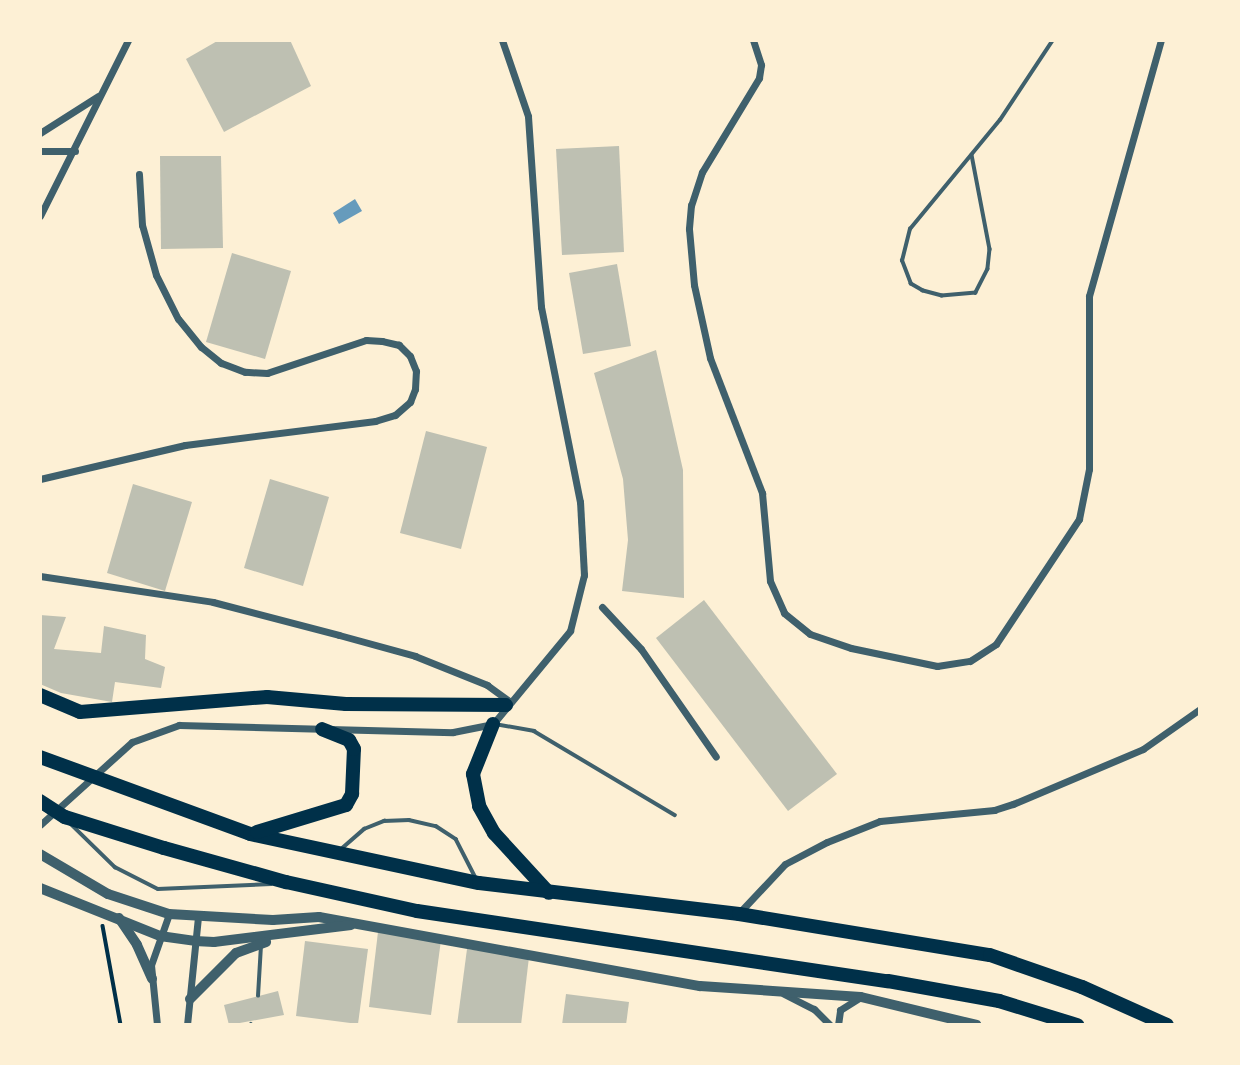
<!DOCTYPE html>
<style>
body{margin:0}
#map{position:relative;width:1240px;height:1065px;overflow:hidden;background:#fdf0d5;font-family:"Exo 2",sans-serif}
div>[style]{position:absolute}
.water>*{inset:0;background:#669bbc}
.building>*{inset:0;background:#bec0b2}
.path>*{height:3.5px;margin:-1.75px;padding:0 1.75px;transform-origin:1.75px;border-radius:1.75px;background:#003049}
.service>*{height:3.5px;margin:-1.75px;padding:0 1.75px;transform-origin:1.75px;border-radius:1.75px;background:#3f606c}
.minor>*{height:7px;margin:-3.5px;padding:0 3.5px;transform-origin:3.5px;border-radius:3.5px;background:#3f606c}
.tertiary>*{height:10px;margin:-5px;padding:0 5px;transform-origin:5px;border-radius:5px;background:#3f606c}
.motorway>*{height:14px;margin:-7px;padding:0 7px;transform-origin:7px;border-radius:7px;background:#003049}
span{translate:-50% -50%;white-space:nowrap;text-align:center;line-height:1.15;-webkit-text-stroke:7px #fdf0d5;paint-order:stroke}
.frame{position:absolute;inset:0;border:42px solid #fdf0d5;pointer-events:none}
</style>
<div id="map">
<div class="water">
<div style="clip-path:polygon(355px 199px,362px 211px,339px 224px,333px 213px)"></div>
</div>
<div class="building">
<div style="clip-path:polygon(219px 40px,290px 40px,311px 86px,224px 132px,186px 59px)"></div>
<div style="clip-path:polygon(619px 146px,624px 252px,562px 255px,556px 149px)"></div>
<div style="clip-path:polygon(160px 156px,221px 156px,223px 248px,161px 249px)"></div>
<div style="clip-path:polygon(232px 253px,291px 271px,265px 359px,206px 342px)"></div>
<div style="clip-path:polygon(617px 264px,631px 346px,583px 354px,569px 273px)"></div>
<div style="clip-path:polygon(656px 350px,683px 470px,684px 598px,622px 591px,628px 540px,623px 479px,594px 373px)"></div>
<div style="clip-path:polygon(426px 431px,487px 447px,461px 549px,400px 533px)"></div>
<div style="clip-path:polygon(270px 479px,329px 497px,303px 586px,244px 568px)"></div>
<div style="clip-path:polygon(133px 484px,192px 502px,165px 591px,107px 573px)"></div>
<div style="clip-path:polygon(704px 600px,837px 774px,788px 811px,656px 638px)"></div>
<div style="clip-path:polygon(40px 615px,66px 617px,54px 649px,101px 653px,104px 626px,146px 635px,145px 659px,165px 667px,161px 688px,115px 682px,112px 702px,61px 693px,40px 684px)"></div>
<div style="clip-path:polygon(378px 932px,441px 940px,431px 1015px,369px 1007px)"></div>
<div style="clip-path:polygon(305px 941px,368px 949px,358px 1024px,296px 1016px)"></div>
<div style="clip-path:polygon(467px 949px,529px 957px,521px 1025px,457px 1025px)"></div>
<div style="clip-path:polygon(278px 991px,284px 1015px,229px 1025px,224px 1005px)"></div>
<div style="clip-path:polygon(566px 994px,629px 1002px,626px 1025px,562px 1025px)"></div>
</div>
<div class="path">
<div style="left:103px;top:926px;width:101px;rotate:79.7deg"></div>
</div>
<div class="service">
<div style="left:972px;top:155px;width:96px;rotate:79.2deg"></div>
<div style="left:990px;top:249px;width:20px;rotate:96deg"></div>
<div style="left:988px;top:269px;width:27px;rotate:117deg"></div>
<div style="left:976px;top:293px;width:34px;rotate:175deg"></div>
<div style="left:942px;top:296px;width:20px;rotate:-165deg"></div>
<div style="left:923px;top:291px;width:14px;rotate:-150deg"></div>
<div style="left:911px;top:284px;width:25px;rotate:-111deg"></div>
<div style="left:902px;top:261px;width:33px;rotate:-76deg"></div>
<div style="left:910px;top:229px;width:141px;rotate:-50.5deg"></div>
<div style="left:1000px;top:120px;width:96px;rotate:-56.5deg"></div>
<div style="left:495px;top:724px;width:40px;rotate:10deg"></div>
<div style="left:534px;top:731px;width:164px;rotate:30.8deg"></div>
<div style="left:71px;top:824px;width:62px;rotate:44.3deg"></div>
<div style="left:115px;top:867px;width:48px;rotate:27.1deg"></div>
<div style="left:158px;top:889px;width:113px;rotate:-2.5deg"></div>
<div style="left:340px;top:850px;width:32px;rotate:-41deg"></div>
<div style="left:364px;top:829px;width:22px;rotate:-22deg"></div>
<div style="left:384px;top:821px;width:25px;rotate:-2deg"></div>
<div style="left:409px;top:820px;width:28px;rotate:13deg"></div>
<div style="left:436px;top:826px;width:24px;rotate:33deg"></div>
<div style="left:456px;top:839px;width:44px;rotate:62.9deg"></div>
<div style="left:258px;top:996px;width:50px;rotate:-86.6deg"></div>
<div style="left:250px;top:1025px;width:1px;rotate:-45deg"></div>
</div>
<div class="minor">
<div style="left:753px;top:40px;width:26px;rotate:72deg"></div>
<div style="left:761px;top:65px;width:13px;rotate:99deg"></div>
<div style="left:759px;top:78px;width:110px;rotate:121.2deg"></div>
<div style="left:702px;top:172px;width:35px;rotate:108deg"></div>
<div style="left:691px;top:205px;width:24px;rotate:95deg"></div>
<div style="left:689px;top:229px;width:56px;rotate:84.9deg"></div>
<div style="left:694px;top:285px;width:75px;rotate:77.6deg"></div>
<div style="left:710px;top:358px;width:145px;rotate:68.9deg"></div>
<div style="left:762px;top:493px;width:88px;rotate:84.8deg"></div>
<div style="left:770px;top:581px;width:35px;rotate:66deg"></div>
<div style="left:784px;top:613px;width:33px;rotate:39deg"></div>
<div style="left:810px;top:634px;width:43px;rotate:18.9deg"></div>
<div style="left:851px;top:648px;width:88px;rotate:11.8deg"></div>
<div style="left:937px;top:666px;width:33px;rotate:-9deg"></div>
<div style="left:970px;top:661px;width:31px;rotate:-33deg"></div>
<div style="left:996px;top:644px;width:150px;rotate:-56.4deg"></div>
<div style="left:1079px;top:519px;width:51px;rotate:-78.7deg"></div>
<div style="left:1089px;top:469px;width:173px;rotate:-90deg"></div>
<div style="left:1089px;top:296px;width:266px;rotate:-74.3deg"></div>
<div style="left:40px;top:133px;width:69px;rotate:-32.5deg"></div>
<div style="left:40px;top:151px;width:35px"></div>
<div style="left:40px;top:216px;width:197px;rotate:-63.4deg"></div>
<div style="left:40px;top:479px;width:149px;rotate:-13.2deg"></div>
<div style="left:185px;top:445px;width:192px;rotate:-7.2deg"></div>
<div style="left:375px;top:421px;width:21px;rotate:-17deg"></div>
<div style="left:395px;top:415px;width:20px;rotate:-41deg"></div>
<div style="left:410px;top:402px;width:14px;rotate:-69deg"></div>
<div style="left:415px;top:389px;width:18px;rotate:-87deg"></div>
<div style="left:416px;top:371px;width:16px;rotate:-112deg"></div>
<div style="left:410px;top:356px;width:16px;rotate:-135deg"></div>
<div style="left:399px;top:345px;width:17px;rotate:-167deg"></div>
<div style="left:382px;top:341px;width:16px;rotate:-176deg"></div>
<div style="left:366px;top:340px;width:104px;rotate:161.6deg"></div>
<div style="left:267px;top:373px;width:22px;rotate:-177deg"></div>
<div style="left:245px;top:372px;width:26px;rotate:-159deg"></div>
<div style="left:221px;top:363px;width:26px;rotate:-141deg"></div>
<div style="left:201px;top:347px;width:36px;rotate:-129deg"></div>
<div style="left:178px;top:319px;width:49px;rotate:-116.6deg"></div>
<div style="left:156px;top:275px;width:52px;rotate:-105.6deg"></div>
<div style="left:142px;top:225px;width:51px;rotate:-93.4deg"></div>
<div style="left:40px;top:576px;width:175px;rotate:8.5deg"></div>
<div style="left:213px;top:602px;width:130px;rotate:14.7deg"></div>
<div style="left:339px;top:635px;width:79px;rotate:15.4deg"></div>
<div style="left:415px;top:656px;width:78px;rotate:21.9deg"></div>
<div style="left:487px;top:685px;width:27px;rotate:36deg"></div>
<div style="left:602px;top:607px;width:57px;rotate:47.1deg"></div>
<div style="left:641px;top:649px;width:131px;rotate:55.2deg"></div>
<div style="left:40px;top:825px;width:124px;rotate:-42.1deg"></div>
<div style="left:132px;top:742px;width:50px;rotate:-19.9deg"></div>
<div style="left:179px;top:725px;width:274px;rotate:1.5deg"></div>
<div style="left:453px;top:732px;width:41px;rotate:-11.3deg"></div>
<div style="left:493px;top:724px;width:121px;rotate:-50.4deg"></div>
<div style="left:570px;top:631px;width:58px;rotate:-76deg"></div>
<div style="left:584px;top:575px;width:73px;rotate:-93.1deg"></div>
<div style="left:580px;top:502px;width:199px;rotate:-101.3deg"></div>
<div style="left:541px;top:307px;width:191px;rotate:-93.9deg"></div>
<div style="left:528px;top:116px;width:80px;rotate:-108.9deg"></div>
<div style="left:739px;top:913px;width:67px;rotate:-46.8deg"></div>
<div style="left:785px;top:864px;width:47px;rotate:-27.6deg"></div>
<div style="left:827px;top:842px;width:57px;rotate:-21.6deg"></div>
<div style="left:880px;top:821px;width:115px;rotate:-5.5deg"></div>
<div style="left:994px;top:810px;width:20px;rotate:-18deg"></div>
<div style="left:1013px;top:804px;width:141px;rotate:-22.9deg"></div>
<div style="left:1143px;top:749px;width:70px;rotate:-35.1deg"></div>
<div style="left:784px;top:994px;width:34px;rotate:27deg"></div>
<div style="left:814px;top:1009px;width:23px;rotate:45deg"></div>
<div style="left:157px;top:1025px;width:60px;rotate:-95.7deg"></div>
<div style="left:151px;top:965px;width:54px;rotate:-70.6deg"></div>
<div style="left:187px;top:1025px;width:110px;rotate:-84.2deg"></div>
<div style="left:838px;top:1025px;width:15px;rotate:-82deg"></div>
<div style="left:840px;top:1010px;width:22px;rotate:-32deg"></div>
</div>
<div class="tertiary">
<div style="left:40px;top:854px;width:79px;rotate:30.5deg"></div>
<div style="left:108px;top:894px;width:64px;rotate:18.2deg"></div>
<div style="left:169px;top:914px;width:104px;rotate:3.3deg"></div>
<div style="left:273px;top:920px;width:46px;rotate:-3.7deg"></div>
<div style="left:319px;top:917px;width:387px;rotate:10.3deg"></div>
<div style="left:700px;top:986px;width:161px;rotate:3.9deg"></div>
<div style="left:861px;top:997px;width:119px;rotate:13.6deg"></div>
<div style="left:40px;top:888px;width:129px;rotate:21.8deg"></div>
<div style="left:160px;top:936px;width:35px;rotate:8deg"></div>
<div style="left:195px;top:941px;width:19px;rotate:3deg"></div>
<div style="left:214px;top:942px;width:138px;rotate:-7.1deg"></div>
<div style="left:119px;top:918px;width:32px;rotate:56deg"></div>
<div style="left:137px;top:945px;width:37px;rotate:66deg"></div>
<div style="left:190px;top:999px;width:65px;rotate:-45deg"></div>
<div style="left:236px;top:953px;width:32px;rotate:-20deg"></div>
</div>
<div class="motorway">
<div style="left:40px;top:695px;width:43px;rotate:23deg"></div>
<div style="left:80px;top:712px;width:188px;rotate:-4.6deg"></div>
<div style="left:267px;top:697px;width:79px;rotate:5.1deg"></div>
<div style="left:346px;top:704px;width:160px;rotate:0.4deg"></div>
<div style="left:493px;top:724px;width:54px;rotate:111.8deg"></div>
<div style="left:473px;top:774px;width:33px;rotate:79deg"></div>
<div style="left:479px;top:806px;width:31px;rotate:61deg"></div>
<div style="left:494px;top:833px;width:81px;rotate:47.5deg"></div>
<div style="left:40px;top:757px;width:224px;rotate:20.1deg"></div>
<div style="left:250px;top:834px;width:234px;rotate:12.1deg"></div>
<div style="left:479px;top:883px;width:262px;rotate:6.8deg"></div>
<div style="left:739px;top:914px;width:254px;rotate:9.3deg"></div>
<div style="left:990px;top:955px;width:97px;rotate:19.2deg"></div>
<div style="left:1082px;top:987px;width:93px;rotate:24.1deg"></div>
<div style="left:40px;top:801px;width:30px;rotate:33deg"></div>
<div style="left:65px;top:817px;width:104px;rotate:17.4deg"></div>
<div style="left:164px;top:848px;width:127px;rotate:15.6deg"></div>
<div style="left:286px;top:882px;width:134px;rotate:12.5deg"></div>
<div style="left:417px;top:911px;width:476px;rotate:8.5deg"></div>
<div style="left:888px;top:981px;width:113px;rotate:10.2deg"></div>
<div style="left:999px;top:1001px;width:82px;rotate:17.1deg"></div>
<div style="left:257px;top:832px;width:93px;rotate:-16.9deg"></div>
<div style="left:346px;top:805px;width:13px;rotate:-61deg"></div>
<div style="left:352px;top:794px;width:45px;rotate:-87.5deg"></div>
<div style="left:354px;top:749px;width:10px;rotate:-119deg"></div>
<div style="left:349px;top:740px;width:29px;rotate:-158deg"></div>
</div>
<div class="frame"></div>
</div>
